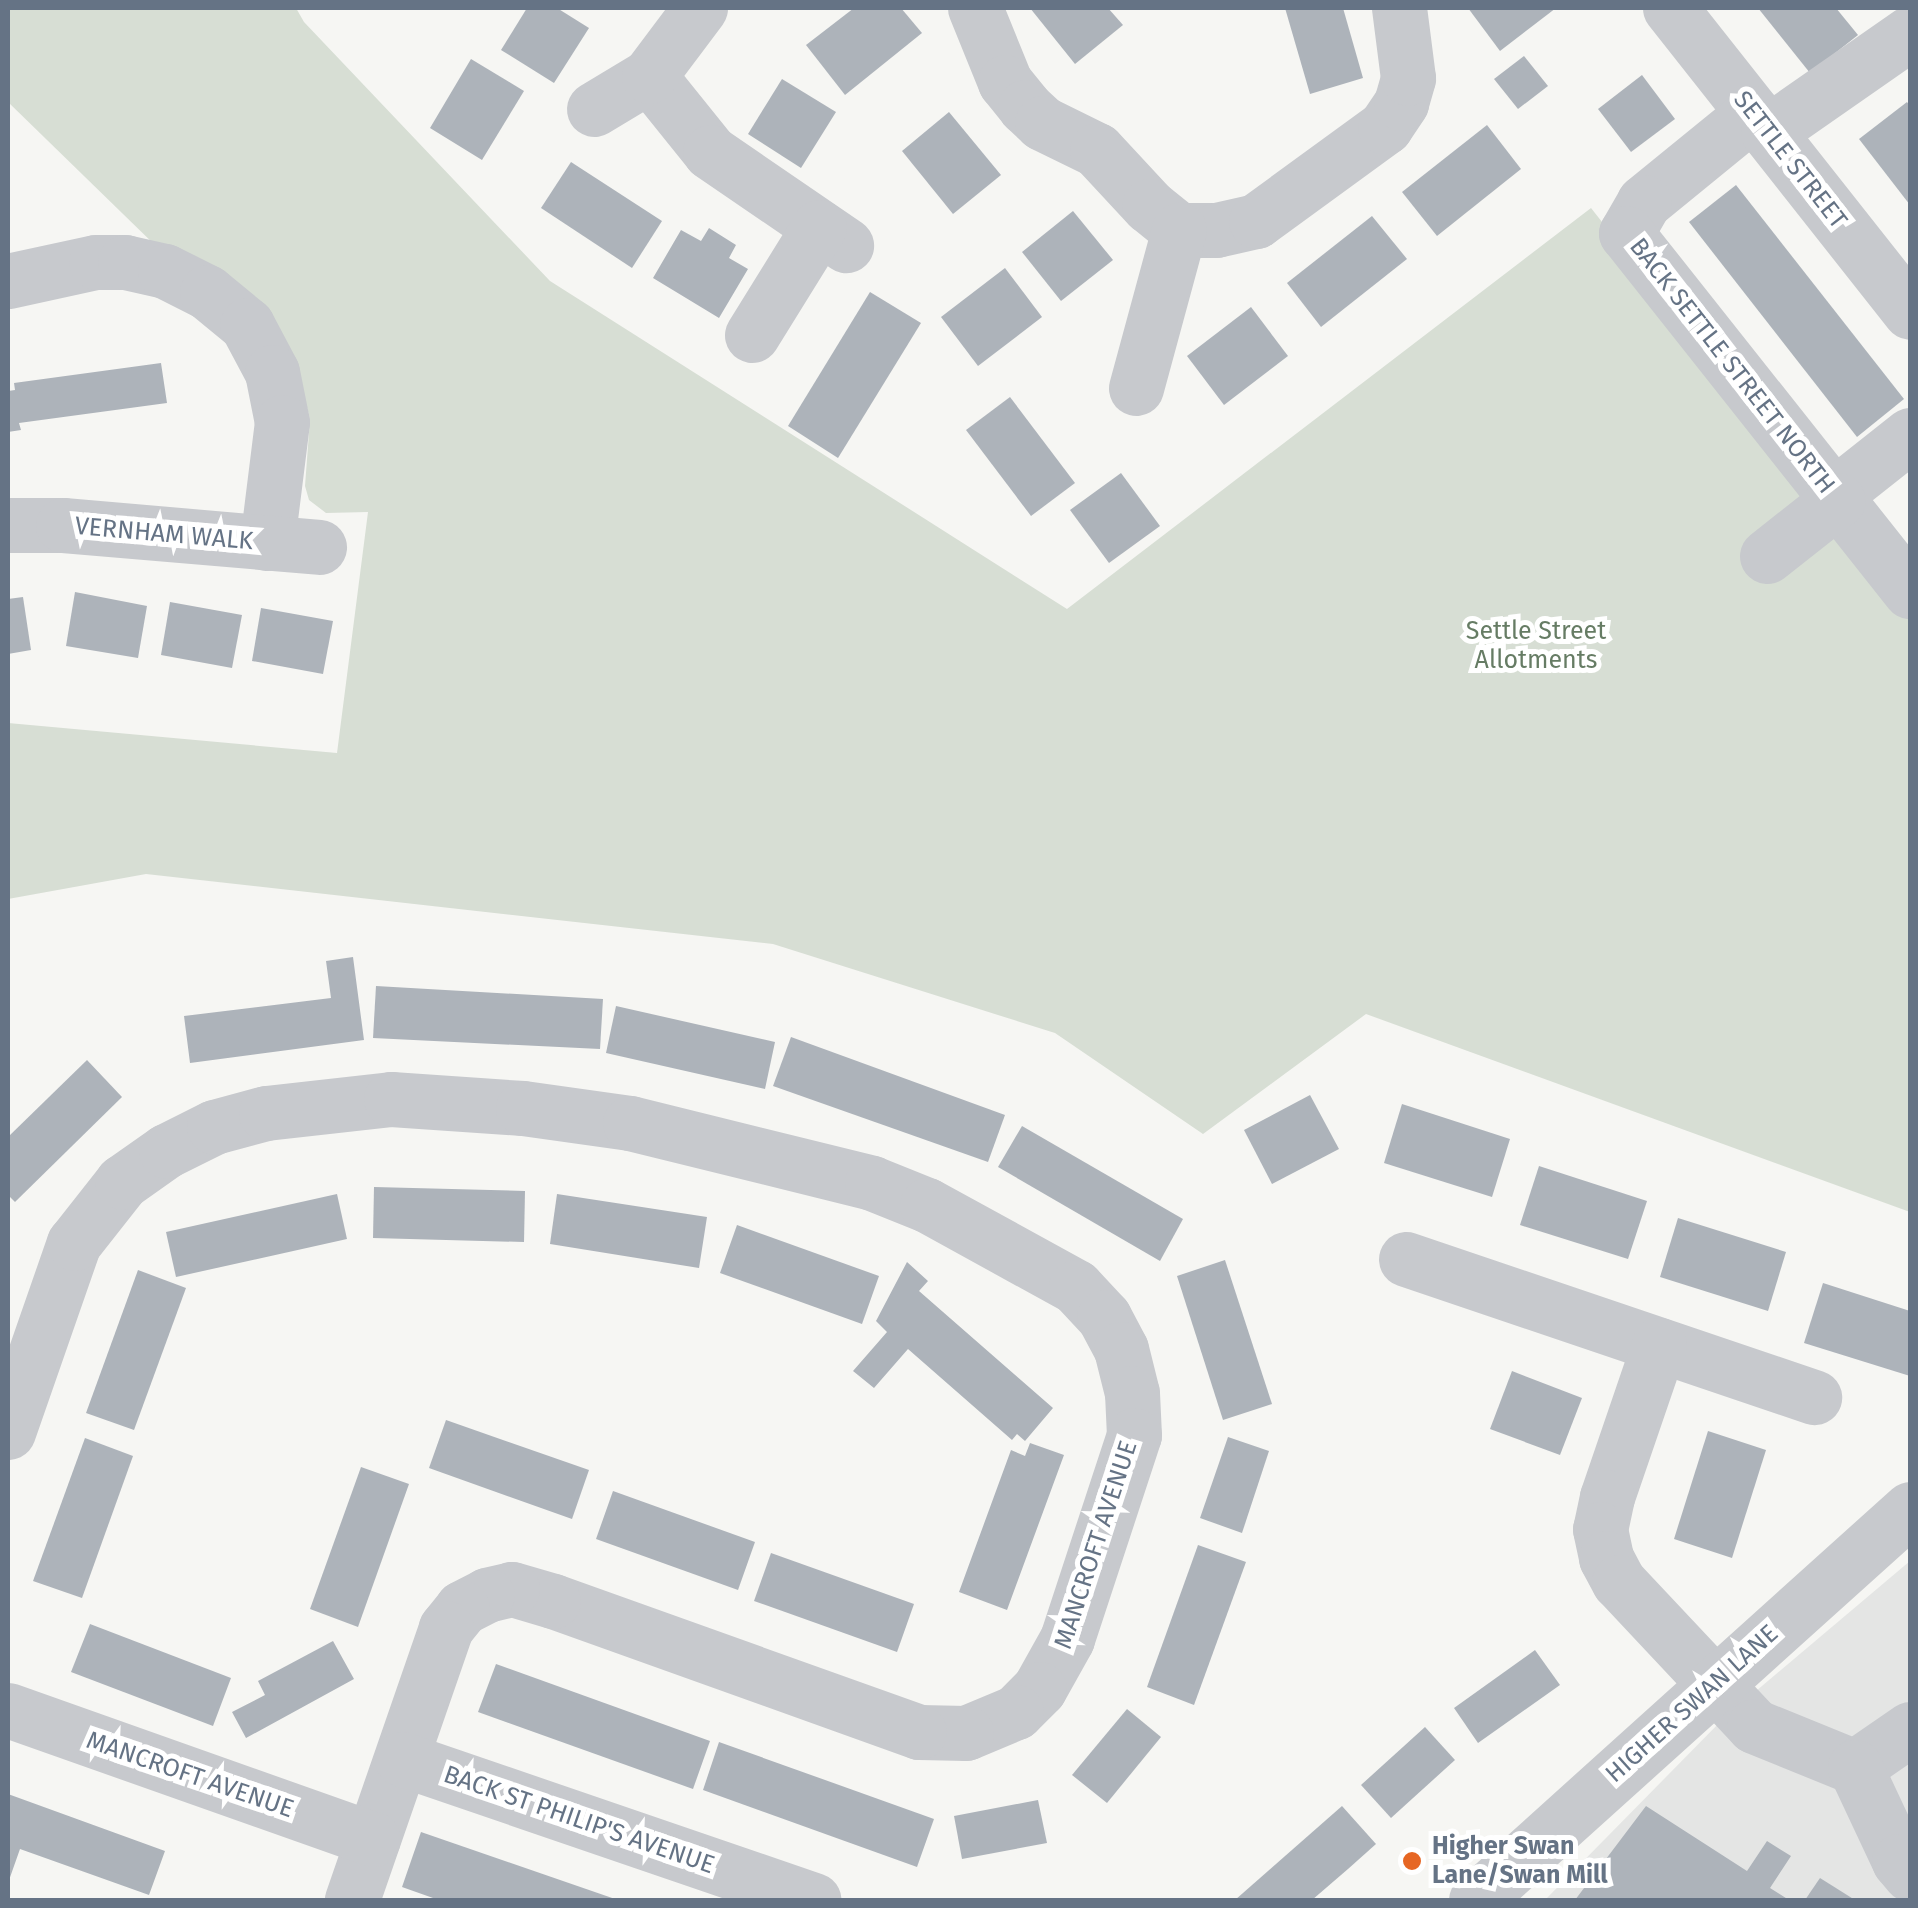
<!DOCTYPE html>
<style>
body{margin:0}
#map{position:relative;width:1918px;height:1908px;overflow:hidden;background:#f6f6f3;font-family:"Fira Sans",sans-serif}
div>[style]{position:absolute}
.built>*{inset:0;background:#e4e5e4}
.green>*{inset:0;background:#d7ded4}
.building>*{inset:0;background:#adb3ba}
.minor>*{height:55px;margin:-27.5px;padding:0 27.5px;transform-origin:27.5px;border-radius:27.5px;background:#c7c9cd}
.dots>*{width:28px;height:28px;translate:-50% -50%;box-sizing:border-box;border:5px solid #fff;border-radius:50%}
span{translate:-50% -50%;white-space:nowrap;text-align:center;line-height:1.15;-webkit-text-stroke:10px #fff;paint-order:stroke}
.street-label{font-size:25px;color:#657385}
.park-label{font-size:25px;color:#667c64}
.poi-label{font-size:25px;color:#657385;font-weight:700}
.left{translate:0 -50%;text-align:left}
.frame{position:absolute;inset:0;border:10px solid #657385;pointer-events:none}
</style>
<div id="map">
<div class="built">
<div style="clip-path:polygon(1910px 1561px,1910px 1900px,1545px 1900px,1724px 1718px)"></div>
</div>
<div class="green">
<div style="clip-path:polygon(8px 8px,296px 8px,304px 22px,550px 281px,1067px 609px,1591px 208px,1910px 612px,1910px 1212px,1366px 1014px,1203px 1134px,1055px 1033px,773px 944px,146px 874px,8px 899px,8px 723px,337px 753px,368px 512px,326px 513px,309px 500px,305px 486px,310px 419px,296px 365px,160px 250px,8px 102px)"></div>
</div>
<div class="building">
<div style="clip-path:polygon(527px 8px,557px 8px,589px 28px,554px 83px,501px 50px)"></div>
<div style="clip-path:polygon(854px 8px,901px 8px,922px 33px,845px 95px,806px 45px)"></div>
<div style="clip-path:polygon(1030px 8px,1108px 8px,1123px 25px,1075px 64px)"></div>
<div style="clip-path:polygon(1285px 8px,1343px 8px,1363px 78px,1310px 94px)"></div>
<div style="clip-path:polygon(1468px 8px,1556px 8px,1500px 51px)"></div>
<div style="clip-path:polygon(1758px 8px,1836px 8px,1858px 35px,1810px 73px)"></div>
<div style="clip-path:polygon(1524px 56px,1548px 86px,1518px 109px,1494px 79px)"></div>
<div style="clip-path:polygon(471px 59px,524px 91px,482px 160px,430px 128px)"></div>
<div style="clip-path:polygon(1642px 75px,1675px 119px,1631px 152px,1598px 109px)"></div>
<div style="clip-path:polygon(782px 79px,836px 112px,801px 168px,748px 134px)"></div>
<div style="clip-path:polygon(1907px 102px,1910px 106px,1910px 205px,1859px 139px)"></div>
<div style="clip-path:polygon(949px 112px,1001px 175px,953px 214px,902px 151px)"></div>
<div style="clip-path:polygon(1487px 125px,1521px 169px,1437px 236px,1402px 192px)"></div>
<div style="clip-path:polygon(571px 162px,662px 221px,632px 268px,541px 208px)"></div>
<div style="clip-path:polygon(1736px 185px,1904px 399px,1857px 437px,1689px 222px)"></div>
<div style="clip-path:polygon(1073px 211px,1113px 260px,1061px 301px,1022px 252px)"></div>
<div style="clip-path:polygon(1372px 216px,1407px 259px,1321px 327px,1287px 283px)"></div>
<div style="clip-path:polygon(709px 228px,736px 245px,729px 258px,748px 269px,719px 318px,653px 278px,681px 230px,701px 241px)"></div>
<div style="clip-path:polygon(1005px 268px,1042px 317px,978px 366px,941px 317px)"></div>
<div style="clip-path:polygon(870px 292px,921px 323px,838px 458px,788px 426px)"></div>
<div style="clip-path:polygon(1251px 307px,1288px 356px,1224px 405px,1187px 356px)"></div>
<div style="clip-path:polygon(161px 363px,167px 403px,19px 423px,21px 430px,8px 432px,8px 391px,15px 390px,14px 383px)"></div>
<div style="clip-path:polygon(1010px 397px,1075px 483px,1031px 516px,966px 430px)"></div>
<div style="clip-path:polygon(1121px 473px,1160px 526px,1109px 563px,1070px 510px)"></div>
<div style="clip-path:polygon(75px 592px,147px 606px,138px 658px,66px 646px)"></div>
<div style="clip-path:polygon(23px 597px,31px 650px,8px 654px,8px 599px)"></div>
<div style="clip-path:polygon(170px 602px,242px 615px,232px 668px,161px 655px)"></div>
<div style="clip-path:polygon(261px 608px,333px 621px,323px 674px,252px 661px)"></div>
<div style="clip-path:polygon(353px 957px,364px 1040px,190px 1063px,184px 1016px,331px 998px,326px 961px)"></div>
<div style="clip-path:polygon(376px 986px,603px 999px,600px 1049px,373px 1038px)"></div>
<div style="clip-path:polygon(616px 1006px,775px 1042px,765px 1089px,606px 1053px)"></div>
<div style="clip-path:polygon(791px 1037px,1005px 1115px,988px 1162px,773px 1086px)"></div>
<div style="clip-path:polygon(87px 1060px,122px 1097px,15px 1202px,8px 1195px,8px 1137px)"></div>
<div style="clip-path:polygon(1310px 1095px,1339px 1149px,1272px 1184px,1244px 1130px)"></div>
<div style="clip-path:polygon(1402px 1104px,1510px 1139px,1492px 1197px,1384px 1163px)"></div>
<div style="clip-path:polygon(1022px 1126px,1183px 1219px,1160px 1261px,998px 1167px)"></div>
<div style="clip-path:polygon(1539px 1166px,1647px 1201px,1628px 1259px,1520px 1225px)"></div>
<div style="clip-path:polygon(374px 1187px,525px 1191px,524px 1242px,373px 1238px)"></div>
<div style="clip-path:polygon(337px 1194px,347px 1239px,176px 1277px,166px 1232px)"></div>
<div style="clip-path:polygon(557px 1194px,707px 1217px,699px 1268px,550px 1244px)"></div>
<div style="clip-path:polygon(1678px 1218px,1786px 1252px,1768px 1311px,1660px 1277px)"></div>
<div style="clip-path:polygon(737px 1225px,879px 1276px,862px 1324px,720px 1273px)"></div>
<div style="clip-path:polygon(1225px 1260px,1272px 1404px,1223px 1420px,1177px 1276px)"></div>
<div style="clip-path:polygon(907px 1262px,928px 1281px,919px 1291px,1053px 1408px,1025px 1441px,1017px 1434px,1012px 1440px,908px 1349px,874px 1388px,853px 1371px,887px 1332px,876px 1321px)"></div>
<div style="clip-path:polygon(138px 1270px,186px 1288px,134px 1430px,86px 1413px)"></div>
<div style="clip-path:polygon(1823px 1283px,1910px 1311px,1910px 1376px,1804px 1343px)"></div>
<div style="clip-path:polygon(1512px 1371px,1582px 1398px,1560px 1455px,1490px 1429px)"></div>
<div style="clip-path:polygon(446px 1420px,589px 1470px,572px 1519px,429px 1468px)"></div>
<div style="clip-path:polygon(1708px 1431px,1766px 1450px,1732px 1558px,1674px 1539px)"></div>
<div style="clip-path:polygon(1228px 1437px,1269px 1451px,1242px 1533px,1200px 1518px)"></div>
<div style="clip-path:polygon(85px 1438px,133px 1456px,82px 1598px,33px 1581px)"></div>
<div style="clip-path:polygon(1030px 1443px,1064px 1455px,1007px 1610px,959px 1592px,1011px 1450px,1025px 1456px)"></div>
<div style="clip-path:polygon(361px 1467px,409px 1484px,358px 1627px,310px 1609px)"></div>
<div style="clip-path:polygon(613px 1491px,755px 1542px,738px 1590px,596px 1539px)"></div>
<div style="clip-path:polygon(1198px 1545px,1246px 1562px,1194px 1705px,1147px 1687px)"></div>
<div style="clip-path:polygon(771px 1553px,914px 1604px,897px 1652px,754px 1601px)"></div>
<div style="clip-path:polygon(90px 1624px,231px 1678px,213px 1726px,71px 1672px)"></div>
<div style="clip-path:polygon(333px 1641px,354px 1679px,246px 1738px,232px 1712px,265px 1695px,258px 1681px)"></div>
<div style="clip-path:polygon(1535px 1650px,1560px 1685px,1478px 1743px,1454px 1708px)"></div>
<div style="clip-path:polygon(496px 1664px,710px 1741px,693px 1789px,478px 1712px)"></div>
<div style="clip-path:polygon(1127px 1709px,1161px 1737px,1107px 1803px,1072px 1775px)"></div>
<div style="clip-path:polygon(1425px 1727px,1455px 1760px,1391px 1818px,1361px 1785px)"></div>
<div style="clip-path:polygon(719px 1742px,934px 1819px,917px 1867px,703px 1790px)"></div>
<div style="clip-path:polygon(8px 1794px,165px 1851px,149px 1895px,20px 1849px,8px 1883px)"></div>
<div style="clip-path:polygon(1038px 1800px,1047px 1843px,962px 1859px,954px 1816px)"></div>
<div style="clip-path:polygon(1342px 1806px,1376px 1844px,1348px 1869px,1312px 1900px,1235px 1900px)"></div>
<div style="clip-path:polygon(1646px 1806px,1747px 1871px,1767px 1841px,1791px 1856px,1770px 1888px,1789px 1900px,1575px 1900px)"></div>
<div style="clip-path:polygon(421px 1832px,618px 1900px,433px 1898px,402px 1887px)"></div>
<div style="clip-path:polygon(1820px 1878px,1855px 1900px,1805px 1900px)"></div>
</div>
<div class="minor">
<div style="left:975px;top:8px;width:80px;rotate:67.9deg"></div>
<div style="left:1005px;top:82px;width:32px;rotate:51deg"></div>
<div style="left:1025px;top:107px;width:23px;rotate:43deg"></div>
<div style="left:1042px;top:123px;width:61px;rotate:26.1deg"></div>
<div style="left:1097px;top:150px;width:76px;rotate:47.1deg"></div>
<div style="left:1149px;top:206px;width:38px;rotate:39deg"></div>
<div style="left:1179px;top:230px;width:37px"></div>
<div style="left:1216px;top:230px;width:41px;rotate:-12.7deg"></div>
<div style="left:1256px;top:221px;width:160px;rotate:-36.1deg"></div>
<div style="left:1385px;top:127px;width:29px;rotate:-56deg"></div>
<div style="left:1401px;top:103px;width:26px;rotate:-74deg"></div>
<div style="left:1408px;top:78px;width:71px;rotate:-97.3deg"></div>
<div style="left:1670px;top:8px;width:387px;rotate:51.7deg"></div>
<div style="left:649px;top:76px;width:97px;rotate:51.2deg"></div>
<div style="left:710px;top:152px;width:165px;rotate:34.4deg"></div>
<div style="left:594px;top:109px;width:64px;rotate:-31deg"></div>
<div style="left:649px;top:76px;width:85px;rotate:-53.1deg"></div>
<div style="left:1753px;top:113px;width:141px;rotate:140.8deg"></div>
<div style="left:1644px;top:202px;width:36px;rotate:120deg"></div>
<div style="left:1626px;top:233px;width:457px;rotate:51.6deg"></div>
<div style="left:1768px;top:132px;width:173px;rotate:-34.9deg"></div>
<div style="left:8px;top:281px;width:90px;rotate:-12.2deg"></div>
<div style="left:96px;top:262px;width:29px"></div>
<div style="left:125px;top:262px;width:41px;rotate:12.7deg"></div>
<div style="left:165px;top:271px;width:47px;rotate:26.6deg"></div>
<div style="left:207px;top:292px;width:52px;rotate:39.5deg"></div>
<div style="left:247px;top:325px;width:53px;rotate:62deg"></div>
<div style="left:272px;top:372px;width:51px;rotate:78.7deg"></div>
<div style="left:282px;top:422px;width:122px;rotate:97.1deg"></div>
<div style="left:752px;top:335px;width:127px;rotate:-58.2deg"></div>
<div style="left:1136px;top:388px;width:164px;rotate:-74.8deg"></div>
<div style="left:1834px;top:495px;width:97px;rotate:-38.3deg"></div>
<div style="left:8px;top:525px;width:55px"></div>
<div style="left:63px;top:525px;width:257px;rotate:4.9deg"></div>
<div style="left:1767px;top:556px;width:90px;rotate:-38.3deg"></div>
<div style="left:1406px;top:1259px;width:431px;rotate:18.7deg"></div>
<div style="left:1659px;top:1345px;width:161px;rotate:108.9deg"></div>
<div style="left:1607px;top:1497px;width:33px;rotate:102deg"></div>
<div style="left:1600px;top:1529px;width:30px;rotate:78deg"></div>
<div style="left:1606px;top:1558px;width:27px;rotate:62deg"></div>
<div style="left:1619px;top:1582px;width:197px;rotate:46.8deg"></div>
<div style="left:1754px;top:1726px;width:109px;rotate:22.1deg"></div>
<div style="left:1855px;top:1767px;width:67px;rotate:-34.6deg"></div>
<div style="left:8px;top:1432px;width:200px;rotate:-70.8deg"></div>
<div style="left:74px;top:1243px;width:78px;rotate:-51.8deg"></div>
<div style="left:122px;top:1182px;width:54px;rotate:-35.2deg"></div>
<div style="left:166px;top:1151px;width:54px;rotate:-26.6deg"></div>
<div style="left:214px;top:1127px;width:54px;rotate:-15.1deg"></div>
<div style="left:266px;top:1113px;width:126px;rotate:-6.4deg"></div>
<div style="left:391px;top:1099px;width:132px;rotate:3.9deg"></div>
<div style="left:523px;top:1108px;width:108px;rotate:8deg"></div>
<div style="left:630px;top:1123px;width:249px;rotate:13.9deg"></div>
<div style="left:872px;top:1183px;width:59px;rotate:21.8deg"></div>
<div style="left:927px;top:1205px;width:170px;rotate:28.8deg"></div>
<div style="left:1076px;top:1287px;width:41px;rotate:47deg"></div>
<div style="left:1104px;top:1317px;width:36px;rotate:62deg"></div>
<div style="left:1121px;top:1349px;width:45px;rotate:76deg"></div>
<div style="left:1132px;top:1393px;width:42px;rotate:87.3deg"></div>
<div style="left:1134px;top:1435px;width:215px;rotate:108.2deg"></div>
<div style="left:1067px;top:1639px;width:57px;rotate:119.2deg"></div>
<div style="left:1039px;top:1689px;width:33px;rotate:135deg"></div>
<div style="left:1016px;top:1712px;width:54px;rotate:157.2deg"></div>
<div style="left:966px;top:1733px;width:47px;rotate:-178.8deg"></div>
<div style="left:919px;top:1732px;width:389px;rotate:-160.3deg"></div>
<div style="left:553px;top:1601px;width:43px;rotate:-163.7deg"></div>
<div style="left:512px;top:1589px;width:26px;rotate:167deg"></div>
<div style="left:487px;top:1595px;width:28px;rotate:153deg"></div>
<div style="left:462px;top:1608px;width:26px;rotate:129deg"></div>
<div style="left:446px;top:1628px;width:288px;rotate:109.1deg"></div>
<div style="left:8px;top:1710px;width:387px;rotate:19.5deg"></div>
<div style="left:402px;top:1759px;width:435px;rotate:18.9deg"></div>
<div style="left:1855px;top:1767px;width:104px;rotate:64.9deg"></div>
<div style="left:1899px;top:1861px;width:17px;rotate:50deg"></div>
<div style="left:1476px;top:1900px;width:584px;rotate:-42.02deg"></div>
</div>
<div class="dots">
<div style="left:1412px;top:1861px;background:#e66623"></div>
</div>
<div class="street-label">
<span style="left:1790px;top:160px;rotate:52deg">SETTLE STREET</span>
<span style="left:1732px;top:366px;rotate:52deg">BACK SETTLE STREET NORTH</span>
<span style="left:164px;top:534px;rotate:5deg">VERNHAM WALK</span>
<span style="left:1096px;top:1545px;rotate:-72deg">MANCROFT AVENUE</span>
<span style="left:1692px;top:1704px;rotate:-42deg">HIGHER SWAN LANE</span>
<span style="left:190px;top:1775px;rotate:19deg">MANCROFT AVENUE</span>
<span style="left:579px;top:1820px;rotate:19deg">BACK ST PHILIP'S AVENUE</span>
</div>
<div class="park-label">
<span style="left:1536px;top:646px">Settle Street<br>Allotments</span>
</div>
<div class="poi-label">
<span class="left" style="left:1432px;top:1861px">Higher Swan<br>Lane/Swan Mill</span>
</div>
<div class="frame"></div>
</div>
